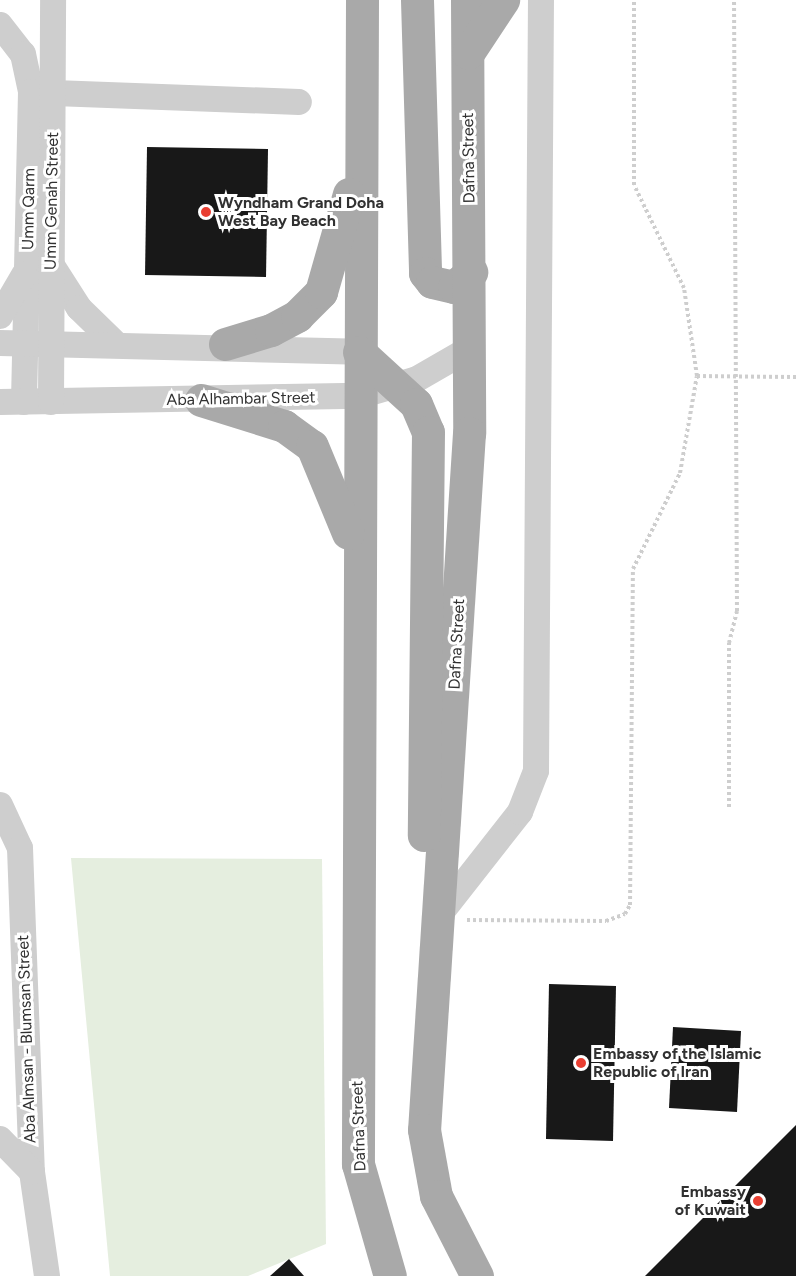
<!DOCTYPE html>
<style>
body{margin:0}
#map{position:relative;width:796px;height:1276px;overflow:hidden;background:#fff;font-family:Figtree,sans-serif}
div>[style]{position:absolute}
.green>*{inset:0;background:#e5eedf}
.building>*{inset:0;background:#181818}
.path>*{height:4px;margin-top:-2px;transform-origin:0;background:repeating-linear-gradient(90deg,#cecece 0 3px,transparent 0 6px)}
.minor>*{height:26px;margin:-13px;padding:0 13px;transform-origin:13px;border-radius:13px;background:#cecece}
.major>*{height:33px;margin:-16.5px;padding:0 16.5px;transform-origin:16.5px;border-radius:16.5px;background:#a9a9a9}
.dots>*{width:16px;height:16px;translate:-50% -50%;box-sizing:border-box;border:3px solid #fff;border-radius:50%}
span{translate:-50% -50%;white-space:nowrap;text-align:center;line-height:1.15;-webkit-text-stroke:6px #fff;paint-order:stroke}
.street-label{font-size:16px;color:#313131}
.poi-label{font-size:16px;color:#313131;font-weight:700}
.left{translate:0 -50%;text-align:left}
.right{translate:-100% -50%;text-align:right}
</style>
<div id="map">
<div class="green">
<div style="clip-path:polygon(71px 858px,322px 859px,326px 1244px,248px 1276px,110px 1276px)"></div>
</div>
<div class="building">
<div style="clip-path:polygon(147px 147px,268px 149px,266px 277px,145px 275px)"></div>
<div style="clip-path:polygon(549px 984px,616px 986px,613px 1141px,546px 1139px)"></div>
<div style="clip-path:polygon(673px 1027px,741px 1031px,737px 1112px,669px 1108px)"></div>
<div style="clip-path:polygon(796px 1125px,796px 1276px,645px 1276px)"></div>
<div style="clip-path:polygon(289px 1259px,304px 1276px,270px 1276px)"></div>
</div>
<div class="path">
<div style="left:697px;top:376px;width:99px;rotate:0.6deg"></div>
<div style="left:729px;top:807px;width:164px;rotate:-90deg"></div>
<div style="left:729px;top:643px;width:33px;rotate:-76deg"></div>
<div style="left:737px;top:611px;width:611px;rotate:-90.28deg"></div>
<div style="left:467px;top:920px;width:139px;rotate:0.4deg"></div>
<div style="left:606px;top:921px;width:20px;rotate:-20deg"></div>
<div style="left:625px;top:914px;width:10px;rotate:-61deg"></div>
<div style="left:630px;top:905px;width:336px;rotate:-89.5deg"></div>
<div style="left:633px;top:569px;width:107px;rotate:-63.9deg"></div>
<div style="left:680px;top:473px;width:98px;rotate:-80.1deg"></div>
<div style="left:697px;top:376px;width:89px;rotate:-98.4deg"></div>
<div style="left:684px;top:288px;width:114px;rotate:-115.9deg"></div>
<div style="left:634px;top:185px;width:185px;rotate:-90deg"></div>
</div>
<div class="minor">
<div style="left:0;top:25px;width:37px;rotate:52deg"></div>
<div style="left:23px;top:54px;width:39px;rotate:78deg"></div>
<div style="left:31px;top:92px;width:310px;rotate:91.3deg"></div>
<div style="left:54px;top:93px;width:245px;rotate:2.1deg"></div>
<div style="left:51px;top:264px;width:52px;rotate:57.5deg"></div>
<div style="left:79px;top:308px;width:52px;rotate:44.2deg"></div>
<div style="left:0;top:316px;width:48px;rotate:-59.7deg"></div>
<div style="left:0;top:343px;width:359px;rotate:1.4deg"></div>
<div style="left:0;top:402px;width:359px;rotate:-1deg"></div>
<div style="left:359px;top:396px;width:60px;rotate:-16.3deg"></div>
<div style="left:417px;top:379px;width:62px;rotate:-29.9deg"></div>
<div style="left:51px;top:402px;width:402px;rotate:-89.7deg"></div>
<div style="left:0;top:805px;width:47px;rotate:65.1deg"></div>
<div style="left:20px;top:848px;width:324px;rotate:87.9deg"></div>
<div style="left:32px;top:1172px;width:105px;rotate:81.8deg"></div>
<div style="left:440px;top:914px;width:130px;rotate:-51.9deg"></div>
<div style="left:520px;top:812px;width:44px;rotate:-68.7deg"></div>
<div style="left:536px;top:771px;width:771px;rotate:-89.63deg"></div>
<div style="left:0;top:1139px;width:46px;rotate:45.9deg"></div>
</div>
<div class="major">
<div style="left:362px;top:0;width:1164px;rotate:90.2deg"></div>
<div style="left:358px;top:1164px;width:116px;rotate:74.1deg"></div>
<div style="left:417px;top:0;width:273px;rotate:88.3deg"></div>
<div style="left:425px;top:273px;width:11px;rotate:52deg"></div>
<div style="left:432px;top:282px;width:23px;rotate:13deg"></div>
<div style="left:454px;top:287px;width:23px;rotate:-41deg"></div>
<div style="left:467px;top:0;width:433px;rotate:89.7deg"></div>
<div style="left:469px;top:433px;width:698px;rotate:93.69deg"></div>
<div style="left:424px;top:1130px;width:67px;rotate:79.7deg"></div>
<div style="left:436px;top:1196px;width:90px;rotate:62.9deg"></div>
<div style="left:468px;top:53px;width:64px;rotate:-56.6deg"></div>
<div style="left:225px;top:344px;width:48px;rotate:-16.9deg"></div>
<div style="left:271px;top:330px;width:30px;rotate:-28deg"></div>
<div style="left:297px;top:316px;width:34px;rotate:-45deg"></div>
<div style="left:321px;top:292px;width:102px;rotate:-74.1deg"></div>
<div style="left:359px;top:352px;width:77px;rotate:42.4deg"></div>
<div style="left:416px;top:404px;width:30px;rotate:67deg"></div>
<div style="left:428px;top:432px;width:403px;rotate:90.6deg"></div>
<div style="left:201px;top:400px;width:87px;rotate:17.4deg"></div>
<div style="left:284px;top:426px;width:34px;rotate:36deg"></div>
<div style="left:312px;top:446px;width:94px;rotate:67.5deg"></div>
</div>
<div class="dots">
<div style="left:206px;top:212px;background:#e93e31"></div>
<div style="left:581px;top:1063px;background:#e93e31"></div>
<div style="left:758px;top:1201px;background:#e93e31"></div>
</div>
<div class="street-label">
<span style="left:469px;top:158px;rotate:-91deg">Dafna Street</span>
<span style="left:52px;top:201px;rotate:-89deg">Umm Genah Street</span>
<span style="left:29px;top:209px;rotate:-89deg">Umm Qarm</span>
<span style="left:241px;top:399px;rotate:-1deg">Aba Alhambar Street</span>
<span style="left:457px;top:644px;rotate:-87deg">Dafna Street</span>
<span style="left:27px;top:1039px;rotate:-92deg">Aba Almsan - Blumsan Street</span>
<span style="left:359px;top:1126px;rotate:-92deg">Dafna Street</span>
</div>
<div class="poi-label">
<span class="left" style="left:218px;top:212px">Wyndham Grand Doha<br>West Bay Beach</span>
<span class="left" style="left:593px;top:1063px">Embassy of the Islamic<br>Republic of Iran</span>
<span class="right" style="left:746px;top:1201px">Embassy<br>of Kuwait</span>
</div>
</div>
